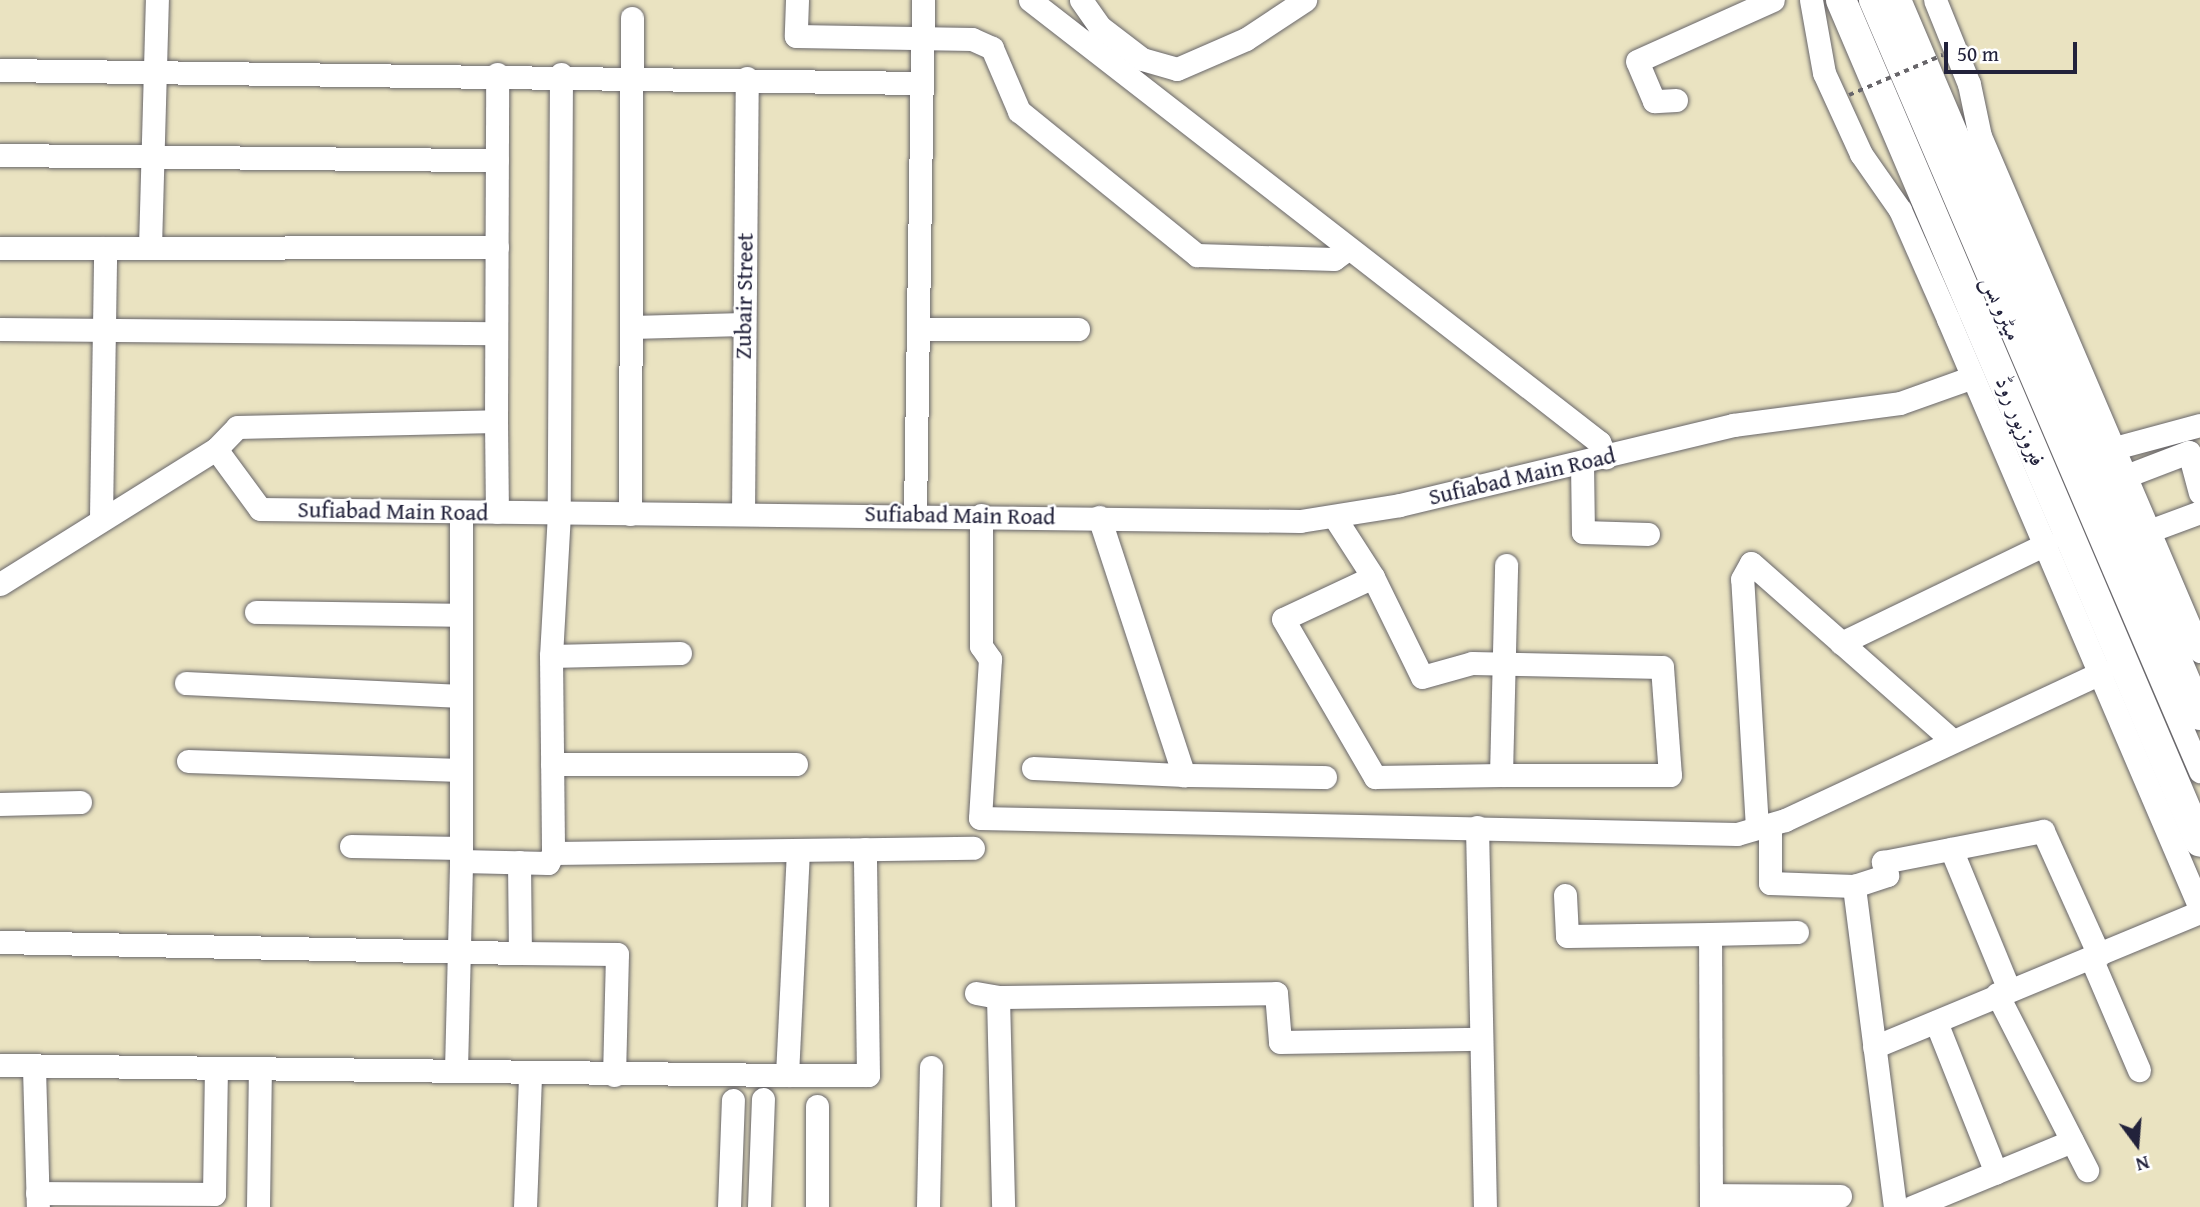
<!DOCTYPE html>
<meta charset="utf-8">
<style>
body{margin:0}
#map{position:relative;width:2200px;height:1207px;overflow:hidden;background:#eae3c1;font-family:"Gentium Book Plus",Amiri,serif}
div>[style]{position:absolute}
.roads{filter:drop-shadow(0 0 2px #68666a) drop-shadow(0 0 2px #68666a)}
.minor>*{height:23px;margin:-11.5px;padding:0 11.5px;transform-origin:11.5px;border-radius:11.5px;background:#fff}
.major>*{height:30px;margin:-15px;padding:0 15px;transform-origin:15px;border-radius:15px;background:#fff}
.path-bridge>*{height:3.5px;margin-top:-1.75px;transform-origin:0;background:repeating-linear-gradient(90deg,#68666a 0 5px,transparent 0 10px)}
span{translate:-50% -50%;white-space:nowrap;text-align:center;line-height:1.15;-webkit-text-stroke:5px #fff;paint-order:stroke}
.street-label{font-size:23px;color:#22223b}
.north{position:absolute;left:2102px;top:1109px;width:70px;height:70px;-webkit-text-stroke:5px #fff;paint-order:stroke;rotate:164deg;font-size:19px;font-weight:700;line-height:28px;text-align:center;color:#22223b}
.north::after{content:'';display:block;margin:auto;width:24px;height:32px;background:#22223b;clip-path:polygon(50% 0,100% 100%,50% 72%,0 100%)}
.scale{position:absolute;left:1944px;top:42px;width:133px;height:32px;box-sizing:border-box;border:4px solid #22223b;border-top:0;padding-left:9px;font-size:21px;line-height:24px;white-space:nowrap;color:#22223b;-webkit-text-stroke:5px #fff;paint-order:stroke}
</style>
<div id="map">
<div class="roads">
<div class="minor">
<div style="left:797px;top:0;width:36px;rotate:92deg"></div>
<div style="left:796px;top:36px;width:176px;rotate:1deg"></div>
<div style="left:972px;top:39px;width:22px;rotate:24deg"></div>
<div style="left:992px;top:48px;width:69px;rotate:66.8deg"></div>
<div style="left:1019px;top:111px;width:229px;rotate:39deg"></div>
<div style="left:1197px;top:255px;width:137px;rotate:1.7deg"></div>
<div style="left:1334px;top:259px;width:14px;rotate:-36deg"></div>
<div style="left:1030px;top:0;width:721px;rotate:37.84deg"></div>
<div style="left:1599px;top:442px;width:17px;rotate:65deg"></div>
<div style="left:1081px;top:0;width:32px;rotate:55deg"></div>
<div style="left:1099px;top:26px;width:54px;rotate:37.5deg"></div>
<div style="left:1142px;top:59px;width:36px;rotate:16deg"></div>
<div style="left:1177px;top:69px;width:75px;rotate:-23.5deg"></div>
<div style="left:1246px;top:39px;width:71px;rotate:-33.5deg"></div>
<div style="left:1811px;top:0;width:74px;rotate:79.9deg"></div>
<div style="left:1824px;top:73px;width:89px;rotate:65.4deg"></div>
<div style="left:1861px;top:154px;width:68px;rotate:55.1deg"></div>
<div style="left:1900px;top:210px;width:119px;rotate:66.2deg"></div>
<div style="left:1948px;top:319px;width:641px;rotate:66.84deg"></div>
<div style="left:1870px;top:0;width:839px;rotate:66.83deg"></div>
<div style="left:1935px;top:0;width:91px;rotate:68deg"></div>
<div style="left:1969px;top:84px;width:53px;rotate:78.1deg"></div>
<div style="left:1980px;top:136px;width:560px;rotate:66.87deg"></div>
<div style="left:0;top:70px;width:921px;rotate:0.81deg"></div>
<div style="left:561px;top:74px;width:439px;rotate:90.3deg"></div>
<div style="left:559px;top:513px;width:143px;rotate:93.2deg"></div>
<div style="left:551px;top:656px;width:129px;rotate:-1.3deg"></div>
<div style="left:1676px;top:100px;width:22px;rotate:177deg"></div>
<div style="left:1654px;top:101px;width:43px;rotate:-113deg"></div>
<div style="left:1637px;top:61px;width:149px;rotate:-24.2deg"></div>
<div style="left:0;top:155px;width:497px;rotate:0.6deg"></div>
<div style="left:150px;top:247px;width:247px;rotate:-88.4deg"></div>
<div style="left:0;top:248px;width:497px;rotate:-0.1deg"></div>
<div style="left:631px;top:327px;width:113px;rotate:-1.5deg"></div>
<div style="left:0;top:329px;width:496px;rotate:0.5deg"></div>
<div style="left:918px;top:329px;width:160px"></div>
<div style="left:496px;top:421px;width:347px;rotate:-89.8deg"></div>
<div style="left:216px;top:449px;width:30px;rotate:-46deg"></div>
<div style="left:237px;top:427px;width:259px;rotate:-1.3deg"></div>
<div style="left:496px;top:421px;width:91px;rotate:89.4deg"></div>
<div style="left:2100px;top:452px;width:104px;rotate:-15.1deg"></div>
<div style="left:1582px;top:463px;width:69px;rotate:89.2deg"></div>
<div style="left:1583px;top:532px;width:65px;rotate:1.8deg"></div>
<div style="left:2126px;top:476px;width:67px;rotate:-20.9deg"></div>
<div style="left:2189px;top:452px;width:42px;rotate:75deg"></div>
<div style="left:461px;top:512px;width:349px;rotate:90deg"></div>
<div style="left:461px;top:861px;width:87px;rotate:1.3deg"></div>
<div style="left:548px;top:863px;width:11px;rotate:-63deg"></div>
<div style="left:630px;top:514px;width:496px;rotate:-89.8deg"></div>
<div style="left:743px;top:514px;width:436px;rotate:-89.5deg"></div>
<div style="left:915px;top:514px;width:514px;rotate:-89.11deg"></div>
<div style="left:981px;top:515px;width:131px;rotate:90deg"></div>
<div style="left:981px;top:646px;width:16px;rotate:55deg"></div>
<div style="left:990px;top:659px;width:159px;rotate:93.6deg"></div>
<div style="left:980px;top:818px;width:757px;rotate:1.21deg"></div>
<div style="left:1737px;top:834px;width:50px;rotate:-16.3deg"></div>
<div style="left:1785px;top:820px;width:350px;rotate:-25deg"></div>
<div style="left:101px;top:517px;width:269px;rotate:-89.1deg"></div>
<div style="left:1099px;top:517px;width:272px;rotate:71.8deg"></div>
<div style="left:1184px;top:775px;width:141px;rotate:0.8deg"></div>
<div style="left:1335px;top:518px;width:70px;rotate:57.2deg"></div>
<div style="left:1373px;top:577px;width:111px;rotate:63.9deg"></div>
<div style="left:1422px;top:677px;width:52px;rotate:-15.6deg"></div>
<div style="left:1472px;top:663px;width:190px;rotate:1.2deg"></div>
<div style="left:1662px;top:667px;width:108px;rotate:85.8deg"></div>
<div style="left:1670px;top:775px;width:169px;rotate:180deg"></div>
<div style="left:2149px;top:531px;width:54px;rotate:-20.4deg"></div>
<div style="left:1373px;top:577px;width:99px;rotate:155deg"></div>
<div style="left:1283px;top:619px;width:183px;rotate:59.8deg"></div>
<div style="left:1375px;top:777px;width:126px;rotate:-0.9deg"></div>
<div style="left:1501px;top:775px;width:210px;rotate:-88.6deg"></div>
<div style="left:0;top:584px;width:255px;rotate:-32deg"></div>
<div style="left:216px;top:449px;width:74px;rotate:53.7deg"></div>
<div style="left:260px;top:509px;width:1040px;rotate:0.66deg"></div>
<div style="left:1300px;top:521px;width:101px;rotate:-9.1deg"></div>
<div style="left:1400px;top:505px;width:342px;rotate:-13.5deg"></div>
<div style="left:1733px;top:425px;width:168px;rotate:-7.5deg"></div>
<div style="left:1900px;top:403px;width:77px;rotate:-19.6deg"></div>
<div style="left:256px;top:612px;width:205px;rotate:0.8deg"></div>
<div style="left:1841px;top:643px;width:228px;rotate:-25.8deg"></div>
<div style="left:551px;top:656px;width:197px;rotate:89.4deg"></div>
<div style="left:553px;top:853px;width:420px;rotate:-0.7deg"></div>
<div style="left:186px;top:683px;width:275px;rotate:2.7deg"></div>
<div style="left:188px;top:761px;width:273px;rotate:1.9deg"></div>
<div style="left:552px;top:764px;width:244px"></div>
<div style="left:1033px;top:768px;width:151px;rotate:2.7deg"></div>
<div style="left:0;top:804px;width:80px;rotate:-1.4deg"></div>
<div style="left:1770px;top:825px;width:58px;rotate:90deg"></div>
<div style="left:1770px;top:883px;width:84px;rotate:2deg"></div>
<div style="left:1477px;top:827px;width:380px;rotate:88.8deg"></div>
<div style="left:1757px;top:828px;width:249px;rotate:-93.4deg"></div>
<div style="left:1742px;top:579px;width:18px;rotate:-61deg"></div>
<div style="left:1751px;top:563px;width:269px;rotate:41.4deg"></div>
<div style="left:351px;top:846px;width:110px;rotate:1deg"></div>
<div style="left:1951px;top:849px;width:152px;rotate:67.6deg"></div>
<div style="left:519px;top:862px;width:91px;rotate:89.4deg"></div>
<div style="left:520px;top:953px;width:97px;rotate:0.6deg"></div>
<div style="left:617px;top:954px;width:121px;rotate:91.4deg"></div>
<div style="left:1565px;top:895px;width:41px;rotate:87.2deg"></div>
<div style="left:1567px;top:936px;width:143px;rotate:-0.8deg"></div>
<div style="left:0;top:942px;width:520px;rotate:1.21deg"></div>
<div style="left:2091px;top:958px;width:122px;rotate:66.8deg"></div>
<div style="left:976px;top:993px;width:22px;rotate:10deg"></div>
<div style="left:998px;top:997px;width:210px;rotate:88.6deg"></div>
<div style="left:1997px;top:994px;width:198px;rotate:62.9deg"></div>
<div style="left:998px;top:997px;width:278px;rotate:-0.8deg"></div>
<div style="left:1276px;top:993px;width:49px;rotate:85.3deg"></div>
<div style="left:1280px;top:1042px;width:201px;rotate:-0.9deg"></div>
<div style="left:1936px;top:1022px;width:162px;rotate:68.3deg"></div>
<div style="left:1874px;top:1047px;width:353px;rotate:-22.5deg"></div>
<div style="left:0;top:1065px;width:787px;rotate:0.73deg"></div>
<div style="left:787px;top:1075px;width:225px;rotate:-87.2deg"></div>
<div style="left:34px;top:1068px;width:139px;rotate:88.4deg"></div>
<div style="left:456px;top:1070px;width:209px;rotate:-88.6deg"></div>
<div style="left:787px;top:1075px;width:81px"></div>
<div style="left:868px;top:1075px;width:226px;rotate:-90.8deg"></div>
<div style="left:37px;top:1193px;width:177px;rotate:0.3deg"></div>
<div style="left:214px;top:1194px;width:123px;rotate:-89.1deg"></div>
<div style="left:1711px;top:1195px;width:129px;rotate:0.4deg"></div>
<div style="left:258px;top:1207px;width:136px;rotate:-89.2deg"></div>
<div style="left:525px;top:1207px;width:132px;rotate:-87.8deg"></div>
<div style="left:729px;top:1207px;width:107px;rotate:-87.9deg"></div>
<div style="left:759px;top:1207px;width:108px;rotate:-87.9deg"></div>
<div style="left:817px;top:1207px;width:101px;rotate:-90deg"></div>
<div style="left:928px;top:1207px;width:140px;rotate:-88.8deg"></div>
<div style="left:1711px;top:1207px;width:273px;rotate:-90.2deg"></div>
<div style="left:1710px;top:934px;width:87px;rotate:-1.3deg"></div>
<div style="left:1895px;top:1207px;width:324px;rotate:-97.3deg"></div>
<div style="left:1854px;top:886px;width:35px;rotate:-18deg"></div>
<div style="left:1887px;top:875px;width:14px;rotate:-107deg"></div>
<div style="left:1883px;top:862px;width:163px;rotate:-11deg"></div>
<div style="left:2043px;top:831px;width:136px;rotate:65.7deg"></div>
<div style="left:1912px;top:1207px;width:173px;rotate:-22.4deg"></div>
</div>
<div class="major">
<div style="left:1841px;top:0;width:915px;rotate:66.91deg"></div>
<div style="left:1896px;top:0;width:777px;rotate:66.97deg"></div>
</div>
</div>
<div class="path-bridge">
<div style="left:1849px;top:95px;width:102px;rotate:-23.1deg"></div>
</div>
<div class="street-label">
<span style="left:744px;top:296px;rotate:-89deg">Zubair Street</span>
<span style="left:2002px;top:308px;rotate:67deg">میٹرو بس</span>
<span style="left:2021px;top:421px;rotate:67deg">فیروزپور روڈ</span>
<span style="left:1522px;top:476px;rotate:-13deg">Sufiabad Main Road</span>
<span style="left:393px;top:511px;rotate:1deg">Sufiabad Main Road</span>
<span style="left:960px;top:515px;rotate:1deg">Sufiabad Main Road</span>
</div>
<div class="north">N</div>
<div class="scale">50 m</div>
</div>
